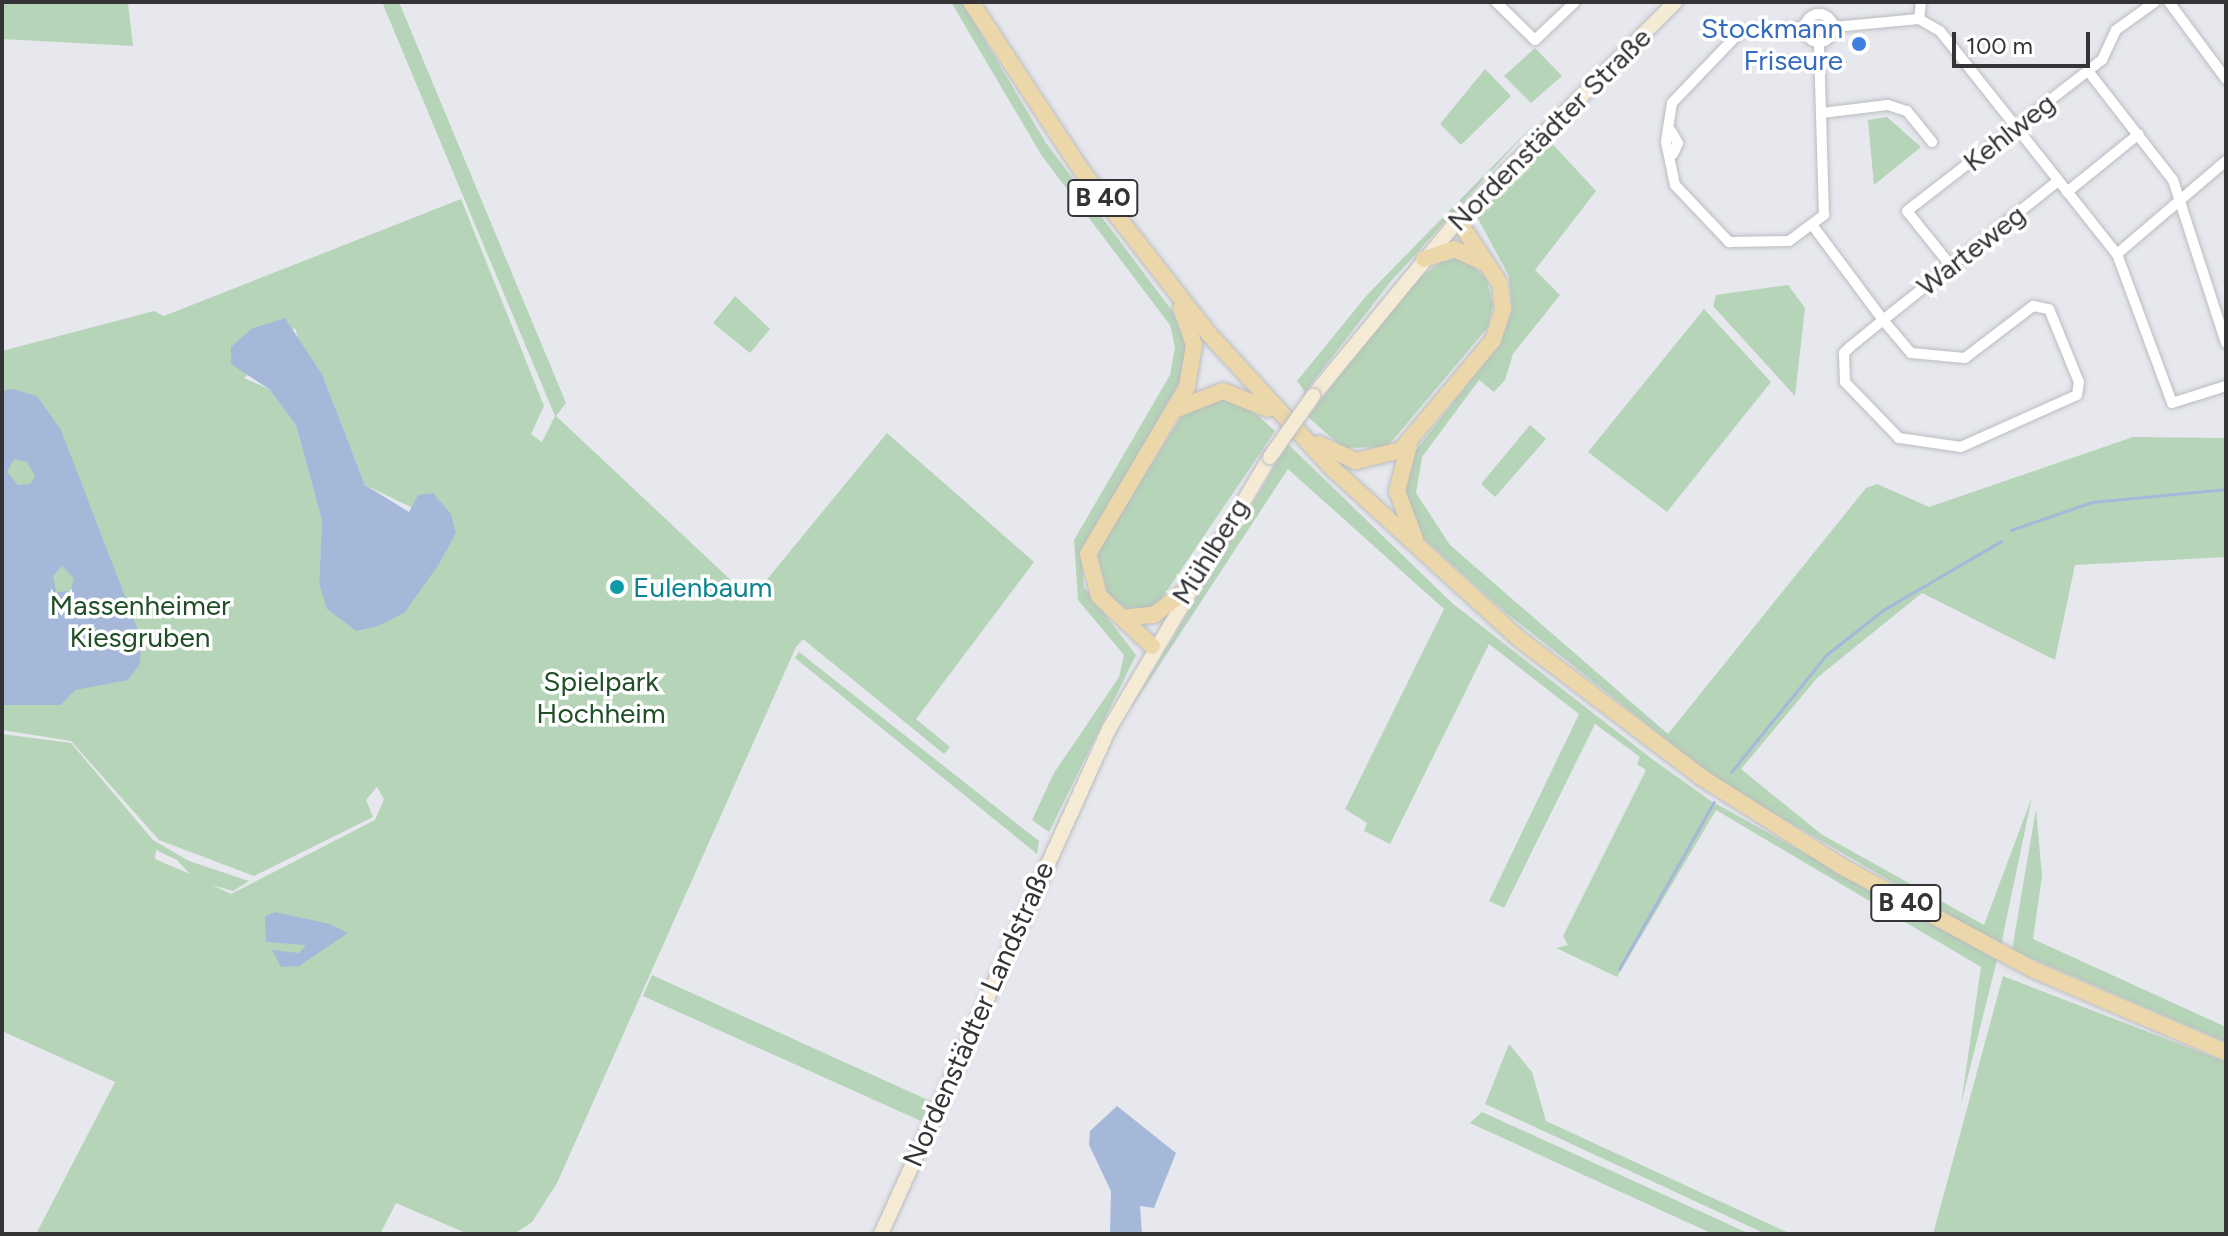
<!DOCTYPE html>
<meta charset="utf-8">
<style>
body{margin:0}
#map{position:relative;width:2228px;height:1236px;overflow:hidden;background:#e6e8ed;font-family:Figtree,sans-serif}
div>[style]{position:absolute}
.green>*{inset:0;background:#b6d4b8}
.water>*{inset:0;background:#a6b8da}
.stream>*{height:3px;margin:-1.5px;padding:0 1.5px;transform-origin:1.5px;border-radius:1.5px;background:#a6b8da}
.roads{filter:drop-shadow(0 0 2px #babcc0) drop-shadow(0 0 2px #babcc0)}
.minor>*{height:10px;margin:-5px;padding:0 5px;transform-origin:5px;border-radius:5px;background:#fff}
.minor>.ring{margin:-5px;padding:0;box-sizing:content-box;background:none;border:10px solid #fff;border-radius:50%}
.secondary>*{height:14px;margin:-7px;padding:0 7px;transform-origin:7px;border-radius:7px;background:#f5ebd5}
.primary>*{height:16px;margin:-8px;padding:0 8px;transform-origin:8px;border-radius:8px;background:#ebd7aa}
.bridges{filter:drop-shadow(0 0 2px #babcc0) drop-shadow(0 0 2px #babcc0)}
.secondary-bridge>*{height:14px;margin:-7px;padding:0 7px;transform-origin:7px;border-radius:7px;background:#f5ebd5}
.dots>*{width:22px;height:22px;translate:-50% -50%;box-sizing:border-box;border:4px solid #fff;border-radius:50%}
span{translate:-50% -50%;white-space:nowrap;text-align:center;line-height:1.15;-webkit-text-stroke:7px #fff;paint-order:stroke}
.shield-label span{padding:2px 6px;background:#fff;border:2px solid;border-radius:6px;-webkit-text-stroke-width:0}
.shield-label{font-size:26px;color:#343436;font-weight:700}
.shop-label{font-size:28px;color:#366cbe}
.right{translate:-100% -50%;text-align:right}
.street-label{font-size:28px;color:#343436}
.culture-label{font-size:28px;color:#0d838f}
.left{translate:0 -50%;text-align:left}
.park-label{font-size:28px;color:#204e27}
.frame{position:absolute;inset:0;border:4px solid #343436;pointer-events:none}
.scale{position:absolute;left:1952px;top:32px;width:138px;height:36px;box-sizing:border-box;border:4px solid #343436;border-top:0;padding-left:10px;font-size:24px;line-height:28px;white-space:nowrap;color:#343436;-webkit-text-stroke:6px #fff;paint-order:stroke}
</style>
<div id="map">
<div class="green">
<div style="clip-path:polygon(2px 2px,128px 3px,133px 46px,2px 39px)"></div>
<div style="clip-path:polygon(evenodd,382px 2px,399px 2px,566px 403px,556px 416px,751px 599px,887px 433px,1034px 562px,916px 719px,950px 747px,944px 754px,803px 639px,796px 647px,557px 1183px,532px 1222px,514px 1234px,468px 1234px,396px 1203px,380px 1234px,36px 1234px,115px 1082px,2px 1031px,2px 734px,71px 743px,153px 840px,189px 861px,249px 881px,233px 891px,212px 885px,231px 894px,375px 820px,384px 799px,377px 787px,366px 800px,373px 817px,254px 876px,159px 840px,71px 741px,2px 730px,2px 351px,154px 311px,164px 316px,461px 199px,544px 406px,531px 434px,542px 442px,555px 416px,382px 2px,295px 328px,302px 352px,323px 376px,365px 485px,415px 509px,319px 583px,322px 521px,296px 425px,269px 389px,244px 378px,295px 328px,382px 2px,156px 850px,177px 860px,190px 874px,155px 859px,156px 850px)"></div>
<div style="clip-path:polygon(951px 2px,962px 2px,1046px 143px,1173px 312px,1186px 346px,1181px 380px,1081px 551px,1084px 587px,1136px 655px,1049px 832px,1032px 820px,1054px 773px,1119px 677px,1124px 655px,1078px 600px,1074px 540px,1170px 375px,1175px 347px,1170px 325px,1042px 156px)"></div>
<div style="clip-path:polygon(1535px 48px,1562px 76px,1531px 103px,1504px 76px)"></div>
<div style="clip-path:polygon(1485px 69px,1511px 96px,1461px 145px,1440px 124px)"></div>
<div style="clip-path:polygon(1887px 117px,1921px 147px,1874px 185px,1868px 120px)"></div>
<div style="clip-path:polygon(1534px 124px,1391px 281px,1305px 392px,1297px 381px,1367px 295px)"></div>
<div style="clip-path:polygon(1548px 139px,1596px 191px,1535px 270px,1560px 295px,1513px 354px,1505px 380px,1494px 392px,1479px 380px,1422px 457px,1416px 493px,1450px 545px,1668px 734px,1866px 488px,1877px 484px,1929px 507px,2133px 437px,2226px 438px,2226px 557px,2075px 565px,2055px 660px,1922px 593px,1818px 677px,1741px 769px,1821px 834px,1984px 925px,2032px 797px,2001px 945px,1720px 782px,1505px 612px,1422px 537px,1402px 496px,1416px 450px,1499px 344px,1512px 310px,1509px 276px,1477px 217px)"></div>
<div style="clip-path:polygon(1462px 257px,1486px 278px,1493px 304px,1488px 327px,1387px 447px,1343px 448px,1308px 417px,1408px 286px,1439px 263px)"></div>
<div style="clip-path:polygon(1788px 285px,1805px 308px,1795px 396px,1713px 306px,1716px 295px)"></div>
<div style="clip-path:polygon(735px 296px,770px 329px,750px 353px,713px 323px)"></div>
<div style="clip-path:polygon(1704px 309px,1771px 382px,1667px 512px,1588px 452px)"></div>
<div style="clip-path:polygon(1220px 399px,1246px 405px,1275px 431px,1160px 601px,1149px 612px,1129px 611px,1107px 594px,1097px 552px,1182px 415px)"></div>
<div style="clip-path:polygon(1530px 425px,1546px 439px,1495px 497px,1481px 484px)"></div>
<div style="clip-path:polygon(1288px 444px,1452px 603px,1652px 759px,1711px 801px,1997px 960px,1961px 1104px,1981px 967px,1716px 810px,1617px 977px,1556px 948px,1568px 945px,1563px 936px,1646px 770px,1637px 764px,1640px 757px,1595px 724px,1504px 908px,1489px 901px,1579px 714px,1489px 644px,1390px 844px,1364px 831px,1367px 823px,1345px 809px,1444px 609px,1288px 469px,1130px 710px)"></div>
<div style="clip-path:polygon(799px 652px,1039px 841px,1037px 854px,795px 658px)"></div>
<div style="clip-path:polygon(2036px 809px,2042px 876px,2033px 939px,2226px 1027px,2226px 1042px,2012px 950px)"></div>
<div style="clip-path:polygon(652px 975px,930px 1101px,921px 1121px,643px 996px)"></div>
<div style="clip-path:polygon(2003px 976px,2226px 1062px,2226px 1234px,1933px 1234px)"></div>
<div style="clip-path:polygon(1509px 1044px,1532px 1072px,1546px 1121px,1791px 1234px,1766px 1234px,1485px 1104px)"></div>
<div style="clip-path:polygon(1482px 1112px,1750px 1234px,1713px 1234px,1470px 1123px)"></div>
</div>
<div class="water">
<div style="clip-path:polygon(285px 318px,323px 376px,365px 485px,409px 512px,418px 495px,433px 493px,451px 514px,456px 533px,439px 564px,404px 613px,378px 626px,356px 631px,327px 609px,319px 583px,322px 521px,296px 425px,269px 389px,231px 364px,231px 347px,251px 329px)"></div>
<div style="clip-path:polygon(evenodd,13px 389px,37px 396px,61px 430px,141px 638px,140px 664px,128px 680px,75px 690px,61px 705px,2px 705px,2px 391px,13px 389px,14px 459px,27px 462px,35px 476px,30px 484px,18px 485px,7px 472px,14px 459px,13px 389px,62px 566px,74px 578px,70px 591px,56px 592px,53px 576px,62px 566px)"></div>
<div style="clip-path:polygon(275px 912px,330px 924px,348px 933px,299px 966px,281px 967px,272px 950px,299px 953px,306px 945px,266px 942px,265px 916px)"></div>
<div style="clip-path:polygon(1117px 1106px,1176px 1153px,1154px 1208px,1140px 1206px,1142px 1234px,1110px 1234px,1111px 1191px,1089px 1145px,1090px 1131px)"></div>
</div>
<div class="stream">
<div style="left:2011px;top:530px;width:86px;rotate:-19.1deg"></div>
<div style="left:2092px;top:502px;width:135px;rotate:-5.5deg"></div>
<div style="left:1731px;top:772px;width:151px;rotate:-50.9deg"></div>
<div style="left:1826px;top:655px;width:73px;rotate:-38.3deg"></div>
<div style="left:1883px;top:610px;width:137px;rotate:-30.3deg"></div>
<div style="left:1619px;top:969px;width:192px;rotate:-60.4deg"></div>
</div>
<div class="roads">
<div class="minor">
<div style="left:1496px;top:2px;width:54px;rotate:44.3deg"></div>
<div style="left:1535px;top:40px;width:55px;rotate:-43.5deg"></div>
<div style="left:2169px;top:2px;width:96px;rotate:53.5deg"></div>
<div class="ring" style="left:1805px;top:14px;width:18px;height:18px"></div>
<div style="left:1919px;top:19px;width:17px;rotate:-83deg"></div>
<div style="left:1805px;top:27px;width:65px;rotate:175.6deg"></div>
<div style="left:1740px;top:32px;width:98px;rotate:133.8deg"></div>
<div style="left:1672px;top:103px;width:39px;rotate:99deg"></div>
<div style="left:1666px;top:142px;width:44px;rotate:78.2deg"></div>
<div style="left:1675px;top:185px;width:79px;rotate:46.5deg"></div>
<div style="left:1729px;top:242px;width:60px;rotate:-1deg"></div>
<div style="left:1789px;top:241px;width:44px;rotate:-36.6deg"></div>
<div style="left:1824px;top:215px;width:173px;rotate:-91.7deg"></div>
<div style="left:1834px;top:27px;width:85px;rotate:-5.4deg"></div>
<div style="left:1919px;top:19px;width:24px;rotate:30deg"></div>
<div style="left:1940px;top:31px;width:285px;rotate:51.6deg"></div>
<div style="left:2117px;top:254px;width:159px;rotate:69.7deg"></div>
<div style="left:2172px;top:403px;width:57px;rotate:-17.5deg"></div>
<div style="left:2088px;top:71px;width:138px;rotate:52.1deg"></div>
<div style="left:2173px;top:180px;width:171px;rotate:72deg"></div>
<div style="left:1822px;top:113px;width:66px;rotate:-6.9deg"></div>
<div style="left:1888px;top:105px;width:20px;rotate:18deg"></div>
<div style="left:1907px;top:111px;width:40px;rotate:51deg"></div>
<div style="left:1671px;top:131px;width:14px;rotate:60deg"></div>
<div style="left:1678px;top:143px;width:12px;rotate:114deg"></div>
<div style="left:2067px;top:192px;width:92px;rotate:-38.9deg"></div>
<div style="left:1813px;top:226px;width:117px;rotate:53.3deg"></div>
<div style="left:1883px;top:320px;width:43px;rotate:49.7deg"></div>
<div style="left:1911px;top:353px;width:54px;rotate:5.3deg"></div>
<div style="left:1965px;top:358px;width:86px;rotate:-37.4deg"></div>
<div style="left:2033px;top:306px;width:16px;rotate:11deg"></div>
<div style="left:2049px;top:309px;width:79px;rotate:67.7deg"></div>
<div style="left:2079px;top:382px;width:13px;rotate:99deg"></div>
<div style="left:2077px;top:395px;width:127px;rotate:155.9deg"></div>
<div style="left:1961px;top:447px;width:63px;rotate:-171.7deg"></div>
<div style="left:1899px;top:438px;width:78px;rotate:-134deg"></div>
<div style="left:1845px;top:382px;width:29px;rotate:-92deg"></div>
<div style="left:1844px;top:353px;width:8px;rotate:-45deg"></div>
<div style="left:1850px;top:347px;width:43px;rotate:-39.3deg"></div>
<div style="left:1883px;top:320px;width:87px;rotate:-38.5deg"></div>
<div style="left:1951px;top:266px;width:137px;rotate:-38.5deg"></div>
<div style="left:2117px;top:254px;width:143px;rotate:-40.5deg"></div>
<div style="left:1951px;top:266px;width:70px;rotate:-128.7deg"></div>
<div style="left:1907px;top:211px;width:247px;rotate:-37.8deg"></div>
<div style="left:2102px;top:60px;width:33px;rotate:-65deg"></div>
<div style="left:2116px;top:30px;width:48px;rotate:-35.7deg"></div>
</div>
<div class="secondary">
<div style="left:1313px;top:396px;width:228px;rotate:-50.5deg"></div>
<div style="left:1458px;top:220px;width:308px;rotate:-45.1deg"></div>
<div style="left:881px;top:1234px;width:554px;rotate:-65.7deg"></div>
<div style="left:1109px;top:729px;width:316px;rotate:-59.4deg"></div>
</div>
<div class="primary">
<div style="left:971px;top:2px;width:202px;rotate:56.7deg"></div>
<div style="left:1082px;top:171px;width:207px;rotate:52.1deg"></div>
<div style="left:1209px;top:334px;width:182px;rotate:47.5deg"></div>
<div style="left:1332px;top:468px;width:252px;rotate:42.4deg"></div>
<div style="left:1518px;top:638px;width:230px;rotate:37.2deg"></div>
<div style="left:1701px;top:777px;width:166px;rotate:32.4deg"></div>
<div style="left:1841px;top:866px;width:217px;rotate:28.3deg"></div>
<div style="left:2032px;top:969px;width:211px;rotate:23.2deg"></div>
<div style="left:1424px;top:259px;width:32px;rotate:-18deg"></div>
<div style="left:1454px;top:249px;width:34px;rotate:24deg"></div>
<div style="left:1177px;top:409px;width:49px;rotate:-21.4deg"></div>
<div style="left:1223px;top:391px;width:48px;rotate:21.8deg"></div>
<div style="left:1319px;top:444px;width:41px;rotate:24.7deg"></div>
<div style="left:1356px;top:461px;width:46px;rotate:-13.7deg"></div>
<div style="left:1401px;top:450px;width:143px;rotate:-50.1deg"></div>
<div style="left:1493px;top:340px;width:33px;rotate:-72deg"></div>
<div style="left:1503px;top:309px;width:25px;rotate:-97deg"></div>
<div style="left:1500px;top:284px;width:77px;rotate:-123.3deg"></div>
<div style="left:1409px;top:445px;width:48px;rotate:104.6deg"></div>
<div style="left:1397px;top:491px;width:51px;rotate:69.4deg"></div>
<div style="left:1129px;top:617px;width:25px;rotate:-5deg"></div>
<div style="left:1154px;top:615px;width:41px;rotate:-38deg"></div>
<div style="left:1152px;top:646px;width:73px;rotate:-136.7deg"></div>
<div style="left:1099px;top:596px;width:43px;rotate:-104.7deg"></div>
<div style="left:1088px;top:554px;width:194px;rotate:-59.3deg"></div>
<div style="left:1187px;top:387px;width:43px;rotate:-80.5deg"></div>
<div style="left:1194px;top:345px;width:39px;rotate:-109deg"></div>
</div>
</div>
<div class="bridges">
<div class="secondary-bridge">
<div style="left:1270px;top:457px;width:75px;rotate:-54.8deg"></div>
</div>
</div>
<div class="dots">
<div style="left:1859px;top:44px;background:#3f7fe0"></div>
<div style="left:617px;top:587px;background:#0f9aa8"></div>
</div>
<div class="shield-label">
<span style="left:1103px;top:198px">B 40</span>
<span style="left:1906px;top:903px">B 40</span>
</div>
<div class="shop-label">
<span class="right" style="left:1843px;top:44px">Stockmann<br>Friseure</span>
</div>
<div class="street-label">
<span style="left:1549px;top:129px;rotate:-45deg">Nordenstädter Straße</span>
<span style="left:2009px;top:132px;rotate:-38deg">Kehlweg</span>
<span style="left:1971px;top:250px;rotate:-38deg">Warteweg</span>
<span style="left:1210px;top:551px;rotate:-58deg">Mühlberg</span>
<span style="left:978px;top:1014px;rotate:-66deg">Nordenstädter Landstraße</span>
</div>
<div class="culture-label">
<span class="left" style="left:633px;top:587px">Eulenbaum</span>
</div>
<div class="park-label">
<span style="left:140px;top:621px">Massenheimer<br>Kiesgruben</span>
<span style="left:601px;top:697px">Spielpark<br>Hochheim</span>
</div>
<div class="frame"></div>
<div class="scale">100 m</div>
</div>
